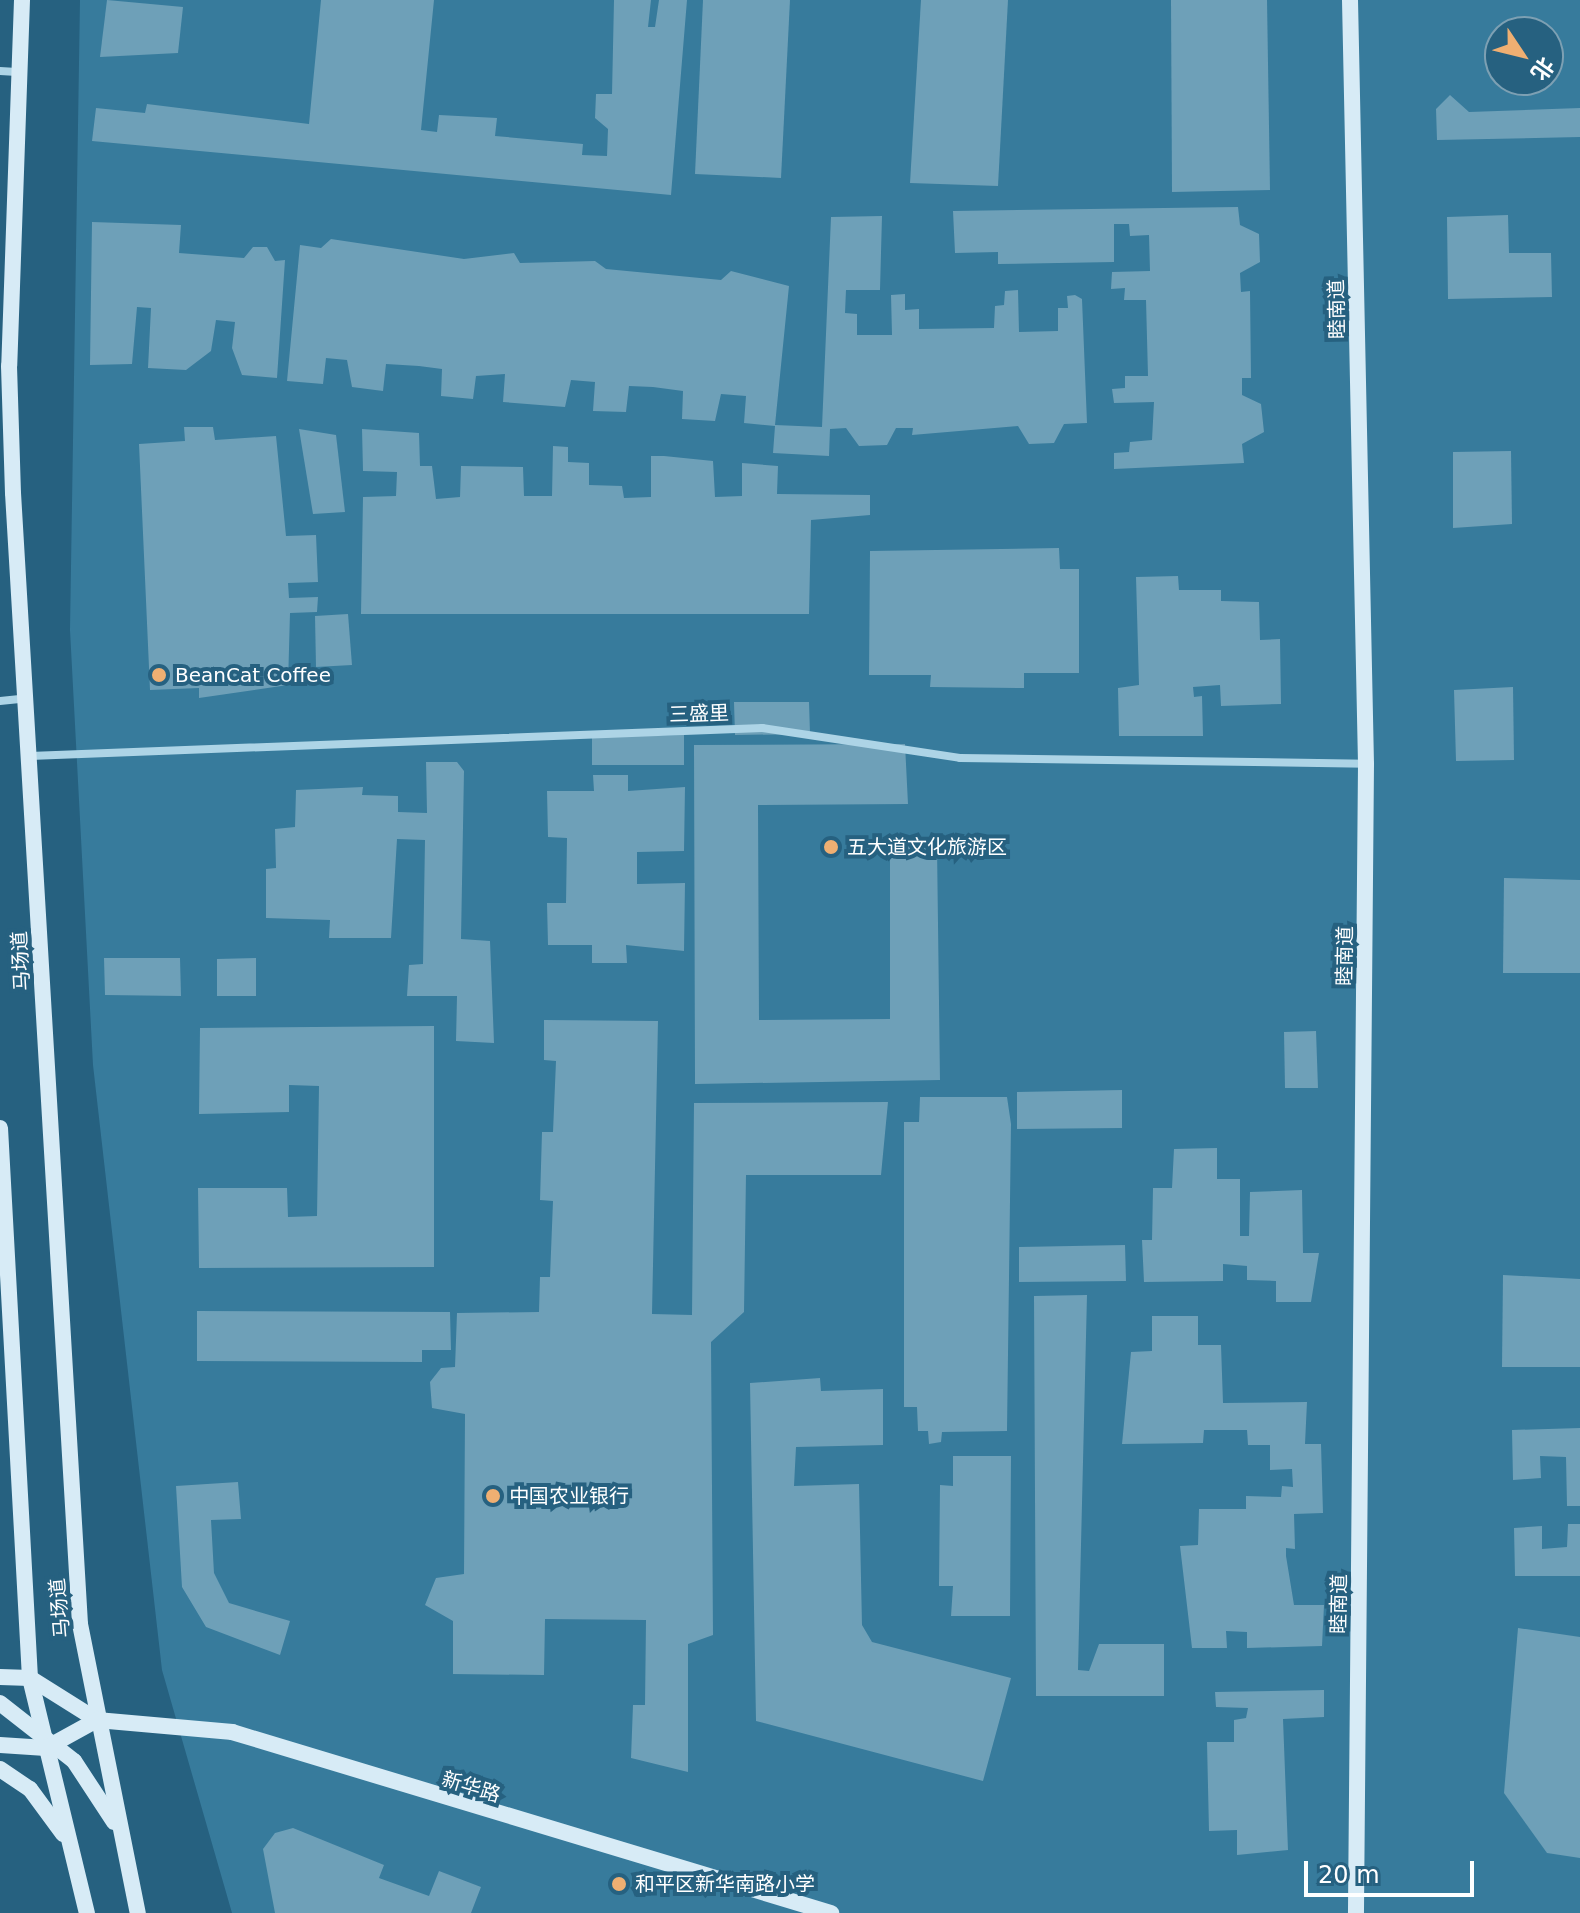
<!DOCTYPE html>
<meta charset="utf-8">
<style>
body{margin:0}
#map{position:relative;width:1580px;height:1913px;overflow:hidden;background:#266180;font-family:"DejaVu Sans","Noto Sans SC",sans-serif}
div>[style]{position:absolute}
.green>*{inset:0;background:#377b9c}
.building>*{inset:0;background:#6ea0b8}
.street>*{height:8px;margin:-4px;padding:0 4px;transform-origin:4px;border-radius:4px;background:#add4e6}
.secondary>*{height:16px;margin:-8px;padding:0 8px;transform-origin:8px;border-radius:8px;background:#d7ebf6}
.dots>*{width:22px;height:22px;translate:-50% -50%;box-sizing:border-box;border:4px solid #266180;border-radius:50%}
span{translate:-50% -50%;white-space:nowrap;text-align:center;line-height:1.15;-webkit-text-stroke:8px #266180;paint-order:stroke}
.street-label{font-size:20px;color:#fff}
.poi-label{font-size:20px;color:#fff}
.left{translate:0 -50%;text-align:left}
.north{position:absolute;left:1484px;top:16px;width:80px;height:80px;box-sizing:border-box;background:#266180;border:2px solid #7da0b3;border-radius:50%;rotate:125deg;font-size:22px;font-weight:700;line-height:32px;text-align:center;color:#fff}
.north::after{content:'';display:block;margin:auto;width:28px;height:36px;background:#efaf72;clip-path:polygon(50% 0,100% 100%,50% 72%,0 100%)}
.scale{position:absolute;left:1304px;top:1861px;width:170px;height:36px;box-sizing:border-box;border:4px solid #fff;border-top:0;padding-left:10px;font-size:24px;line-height:28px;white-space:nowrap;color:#fff;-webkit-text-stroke:6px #266180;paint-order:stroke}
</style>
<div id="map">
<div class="green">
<div style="clip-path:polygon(evenodd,80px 0,1580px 0,1580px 1913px,232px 1913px,162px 1670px,93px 1065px,70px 630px,80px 0,1500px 32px,1548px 32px,1548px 80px,1500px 80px,1500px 32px)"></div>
</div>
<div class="building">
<div style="clip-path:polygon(107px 0,183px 7px,178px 53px,100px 57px)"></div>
<div style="clip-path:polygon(321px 0,434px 0,421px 130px,437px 132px,439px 115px,497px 118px,495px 136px,583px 144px,582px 155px,607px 156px,608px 129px,595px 118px,596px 94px,612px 94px,614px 0,651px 0,648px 27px,655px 27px,659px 0,687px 0,671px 195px,92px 141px,96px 108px,145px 113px,147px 104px,309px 124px)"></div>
<div style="clip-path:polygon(703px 0,790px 0,781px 178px,695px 174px)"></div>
<div style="clip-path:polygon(921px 0,1008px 0,998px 186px,910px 183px)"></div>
<div style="clip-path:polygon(1171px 0,1267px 0,1270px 190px,1172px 192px)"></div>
<div style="clip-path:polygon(1450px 95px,1469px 112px,1580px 108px,1580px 137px,1437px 140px,1436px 109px)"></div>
<div style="clip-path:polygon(1238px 207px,1240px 225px,1259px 234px,1260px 262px,1240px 273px,1241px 292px,1250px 291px,1251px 378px,1242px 378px,1242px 395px,1261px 404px,1264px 432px,1242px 444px,1244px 463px,1114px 469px,1114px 453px,1129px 452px,1130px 442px,1152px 440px,1154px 402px,1114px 403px,1112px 389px,1125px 388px,1125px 376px,1148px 376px,1146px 300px,1124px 300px,1125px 288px,1111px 289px,1112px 272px,1150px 271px,1149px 235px,1130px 236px,1129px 224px,1114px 224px,1114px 262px,998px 264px,998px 252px,955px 253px,953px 211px)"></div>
<div style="clip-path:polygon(1508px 215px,1509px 253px,1551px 253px,1552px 297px,1448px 299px,1447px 217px)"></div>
<div style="clip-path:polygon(882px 216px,880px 290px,846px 290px,845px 313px,857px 314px,857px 335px,892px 335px,891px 295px,905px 294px,905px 310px,919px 309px,919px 329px,994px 328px,995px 306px,1004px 305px,1005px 291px,1018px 290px,1019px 332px,1058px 331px,1058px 308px,1068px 308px,1067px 296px,1075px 295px,1082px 299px,1087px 423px,1064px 424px,1054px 443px,1029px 444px,1018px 426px,912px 435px,913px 428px,896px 428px,887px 445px,859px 446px,846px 428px,830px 429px,829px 456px,773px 453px,775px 426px,744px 423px,746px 396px,721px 394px,715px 421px,682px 419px,683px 391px,653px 387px,629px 386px,626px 412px,593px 411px,595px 382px,571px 380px,565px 407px,503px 402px,505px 374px,476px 376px,473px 399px,441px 396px,442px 369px,419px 366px,386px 364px,383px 391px,352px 387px,347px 360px,326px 358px,323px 384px,287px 381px,300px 245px,321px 248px,331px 239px,464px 259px,514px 253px,520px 263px,595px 261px,606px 269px,721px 280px,731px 271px,789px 286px,775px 425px,822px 427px,831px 217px)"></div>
<div style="clip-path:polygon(92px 222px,181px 225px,179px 253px,244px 258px,253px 247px,267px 247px,275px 261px,285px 260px,277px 378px,242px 375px,232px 348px,235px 322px,216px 320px,211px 351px,186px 370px,148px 368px,151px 308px,137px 307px,132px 364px,90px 365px)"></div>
<div style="clip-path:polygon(184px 427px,213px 427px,215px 440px,276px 436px,286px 536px,316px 535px,318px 582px,288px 583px,289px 598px,318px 597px,317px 612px,290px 613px,288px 685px,199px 698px,199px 688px,150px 690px,139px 444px,185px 441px)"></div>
<div style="clip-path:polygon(299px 429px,336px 435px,345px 512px,313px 514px)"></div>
<div style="clip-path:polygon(362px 429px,419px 433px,420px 466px,432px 466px,436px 499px,460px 497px,461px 466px,523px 467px,524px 496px,552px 496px,553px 446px,568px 447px,568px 462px,589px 463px,589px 485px,622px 486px,624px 498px,651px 497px,651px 456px,664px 456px,713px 461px,715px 497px,742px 496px,742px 463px,778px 466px,777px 494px,870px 495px,870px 515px,811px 520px,809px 614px,361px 614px,363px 497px,396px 496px,397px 472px,363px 471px)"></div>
<div style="clip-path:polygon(1511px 451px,1512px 524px,1453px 528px,1453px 452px)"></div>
<div style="clip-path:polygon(1059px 548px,1060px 569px,1079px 569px,1079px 673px,1024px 673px,1024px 688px,930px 687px,931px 675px,869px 675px,870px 551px)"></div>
<div style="clip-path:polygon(1178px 576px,1179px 590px,1221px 590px,1221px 601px,1259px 602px,1260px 640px,1280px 639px,1281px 704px,1221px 706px,1220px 685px,1193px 687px,1194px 697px,1202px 696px,1203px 736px,1119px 736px,1118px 688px,1139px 685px,1136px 577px)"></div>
<div style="clip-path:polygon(348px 614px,352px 665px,316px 667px,315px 616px)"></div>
<div style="clip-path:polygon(1513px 687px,1514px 760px,1456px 761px,1454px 690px)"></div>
<div style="clip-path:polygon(734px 702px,809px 702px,810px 734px,735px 735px)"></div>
<div style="clip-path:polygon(684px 735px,684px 765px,592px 765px,592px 737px)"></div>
<div style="clip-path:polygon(905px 744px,908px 804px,758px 805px,759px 1020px,890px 1019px,890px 847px,937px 846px,940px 1080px,695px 1084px,694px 745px)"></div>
<div style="clip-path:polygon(426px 762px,457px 762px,464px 771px,461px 939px,490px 941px,494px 1043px,456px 1041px,457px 996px,407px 996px,409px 965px,423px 964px,425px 840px,397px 839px,391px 938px,329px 938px,330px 920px,266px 918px,266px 869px,276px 868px,275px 829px,295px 827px,296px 790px,363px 787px,362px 795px,398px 796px,398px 812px,427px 813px)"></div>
<div style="clip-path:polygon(593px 775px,628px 775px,628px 791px,685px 787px,684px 851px,637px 852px,637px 884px,685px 883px,684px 951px,626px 945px,627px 963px,592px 963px,592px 945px,548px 945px,547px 903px,566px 903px,567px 838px,548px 837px,547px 791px,594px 791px)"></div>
<div style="clip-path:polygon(1504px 878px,1580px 880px,1580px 973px,1503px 973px)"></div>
<div style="clip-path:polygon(104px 958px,180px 958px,181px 996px,105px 995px)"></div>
<div style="clip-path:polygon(256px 958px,256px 996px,217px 996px,217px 959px)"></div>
<div style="clip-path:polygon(544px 1020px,658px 1021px,652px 1314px,692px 1315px,694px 1103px,888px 1102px,881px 1175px,746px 1175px,744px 1312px,711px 1342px,713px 1635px,688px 1644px,688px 1772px,631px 1758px,633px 1705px,645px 1705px,646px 1620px,545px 1619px,544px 1675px,453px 1674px,453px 1621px,425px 1605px,436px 1578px,464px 1574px,465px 1414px,432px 1408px,430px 1382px,441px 1368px,455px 1367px,457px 1313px,539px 1312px,540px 1277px,550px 1277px,553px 1201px,540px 1200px,542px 1132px,553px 1132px,556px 1061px,544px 1060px)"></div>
<div style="clip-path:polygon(434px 1026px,434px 1267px,199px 1268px,198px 1188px,287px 1188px,288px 1217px,317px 1216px,319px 1086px,289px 1085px,289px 1112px,199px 1114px,200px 1028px)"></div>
<div style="clip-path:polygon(1316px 1031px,1318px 1088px,1285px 1088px,1284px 1032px)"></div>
<div style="clip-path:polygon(1122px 1090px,1122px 1128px,1017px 1129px,1017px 1092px)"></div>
<div style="clip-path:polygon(920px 1097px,1007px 1097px,1011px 1124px,1007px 1431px,942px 1432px,941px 1442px,929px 1444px,928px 1431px,918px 1431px,917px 1407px,904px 1407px,904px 1122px,919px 1122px)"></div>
<div style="clip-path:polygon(1217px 1148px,1217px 1179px,1240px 1179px,1240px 1236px,1249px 1236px,1250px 1192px,1302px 1190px,1303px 1253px,1319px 1253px,1311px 1302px,1276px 1302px,1276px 1281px,1247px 1280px,1247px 1266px,1223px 1264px,1223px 1281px,1144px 1282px,1142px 1240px,1152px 1240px,1153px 1188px,1172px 1188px,1174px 1149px)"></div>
<div style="clip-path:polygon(1125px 1245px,1126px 1281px,1019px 1282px,1019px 1247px)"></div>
<div style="clip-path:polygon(1503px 1275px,1580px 1279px,1580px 1367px,1502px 1367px)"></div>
<div style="clip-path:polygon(1087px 1295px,1078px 1670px,1089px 1671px,1099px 1644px,1164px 1644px,1164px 1696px,1036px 1696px,1034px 1296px)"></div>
<div style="clip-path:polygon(197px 1311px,450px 1312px,451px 1350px,422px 1350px,422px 1362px,197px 1361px)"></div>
<div style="clip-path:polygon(1152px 1316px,1198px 1316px,1198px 1345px,1221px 1345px,1223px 1403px,1307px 1402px,1305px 1444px,1321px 1444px,1323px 1513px,1294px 1514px,1295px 1549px,1286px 1548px,1286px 1556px,1294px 1605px,1324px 1605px,1322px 1646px,1247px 1648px,1247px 1632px,1226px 1631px,1227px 1648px,1192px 1648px,1180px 1546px,1198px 1545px,1199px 1509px,1246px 1509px,1246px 1496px,1281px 1497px,1282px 1486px,1293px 1487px,1292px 1469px,1270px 1470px,1270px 1445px,1248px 1445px,1247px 1430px,1204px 1430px,1203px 1443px,1122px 1444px,1131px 1352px,1152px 1351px)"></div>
<div style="clip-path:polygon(820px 1378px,821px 1391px,883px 1389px,883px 1445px,796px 1447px,794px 1486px,859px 1484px,862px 1625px,872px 1642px,1011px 1678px,983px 1781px,756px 1721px,750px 1383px)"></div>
<div style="clip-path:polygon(1580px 1428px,1580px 1506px,1567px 1506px,1566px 1457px,1540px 1456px,1541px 1478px,1513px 1480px,1512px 1430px)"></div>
<div style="clip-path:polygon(953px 1456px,1011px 1456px,1010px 1616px,951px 1616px,953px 1586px,939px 1586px,940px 1485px,953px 1486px)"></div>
<div style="clip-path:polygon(238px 1482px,241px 1519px,211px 1520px,214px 1573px,229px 1603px,290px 1621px,280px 1655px,206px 1627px,182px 1587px,176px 1486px)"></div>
<div style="clip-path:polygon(1568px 1524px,1580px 1524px,1580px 1576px,1515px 1576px,1514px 1528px,1542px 1526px,1542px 1549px,1567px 1547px)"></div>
<div style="clip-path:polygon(1518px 1628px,1580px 1637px,1580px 1858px,1547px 1853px,1504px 1793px)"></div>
<div style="clip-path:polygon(1324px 1690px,1324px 1717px,1283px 1719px,1288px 1850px,1237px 1855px,1237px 1830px,1209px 1831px,1207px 1742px,1234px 1742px,1234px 1720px,1246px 1718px,1248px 1708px,1216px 1707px,1215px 1692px)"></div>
<div style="clip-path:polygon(293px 1828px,384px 1865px,379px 1878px,429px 1896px,439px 1871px,481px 1887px,471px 1913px,275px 1913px,263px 1849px,275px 1833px)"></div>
</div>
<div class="street">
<div style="left:0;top:71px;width:17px;rotate:3deg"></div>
<div style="left:0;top:701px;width:27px;rotate:-6deg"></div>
<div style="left:30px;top:756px;width:733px;rotate:-2.19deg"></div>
<div style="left:762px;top:728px;width:200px;rotate:8.6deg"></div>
<div style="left:960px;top:758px;width:406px;rotate:0.8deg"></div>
</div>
<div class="secondary">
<div style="left:22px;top:0;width:366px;rotate:92deg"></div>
<div style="left:9px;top:366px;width:127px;rotate:88.2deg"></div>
<div style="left:13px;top:493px;width:1133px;rotate:86.61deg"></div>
<div style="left:80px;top:1624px;width:295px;rotate:78.7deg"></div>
<div style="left:1350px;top:0;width:764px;rotate:88.8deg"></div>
<div style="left:1366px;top:764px;width:1149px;rotate:90.5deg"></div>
<div style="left:0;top:1128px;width:551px;rotate:86.88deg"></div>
<div style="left:30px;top:1678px;width:242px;rotate:76.4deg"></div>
<div style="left:0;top:1677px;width:30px;rotate:2deg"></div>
<div style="left:30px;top:1678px;width:79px;rotate:32.1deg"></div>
<div style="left:97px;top:1720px;width:136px;rotate:5.1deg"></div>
<div style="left:232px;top:1732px;width:626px;rotate:16.81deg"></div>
<div style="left:0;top:1703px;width:94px;rotate:38.1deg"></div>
<div style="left:74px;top:1761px;width:73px;rotate:56.7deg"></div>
<div style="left:0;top:1745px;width:46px;rotate:3.7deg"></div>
<div style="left:46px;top:1748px;width:58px;rotate:-28.8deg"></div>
<div style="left:0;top:1769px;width:36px;rotate:34deg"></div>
<div style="left:30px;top:1789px;width:56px;rotate:53.7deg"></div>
</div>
<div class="dots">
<div style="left:159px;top:675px;background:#efaf72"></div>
<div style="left:831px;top:847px;background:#efaf72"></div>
<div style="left:493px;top:1496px;background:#efaf72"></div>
<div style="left:619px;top:1884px;background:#efaf72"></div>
</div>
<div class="street-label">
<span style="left:1337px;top:309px;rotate:-91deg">睦南道</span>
<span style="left:699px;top:714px;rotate:-2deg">三盛里</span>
<span style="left:1345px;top:956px;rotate:-89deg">睦南道</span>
<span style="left:21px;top:961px;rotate:-93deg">马场道</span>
<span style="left:1339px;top:1604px;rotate:-89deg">睦南道</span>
<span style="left:60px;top:1608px;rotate:-95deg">马场道</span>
<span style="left:471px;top:1787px;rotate:17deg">新华路</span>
</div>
<div class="poi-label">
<span class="left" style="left:175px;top:675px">BeanCat Coffee</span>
<span class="left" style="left:847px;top:847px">五大道文化旅游区</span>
<span class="left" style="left:509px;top:1496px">中国农业银行</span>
<span class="left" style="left:635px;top:1884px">和平区新华南路小学</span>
</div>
<div class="north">北</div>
<div class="scale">20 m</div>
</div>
